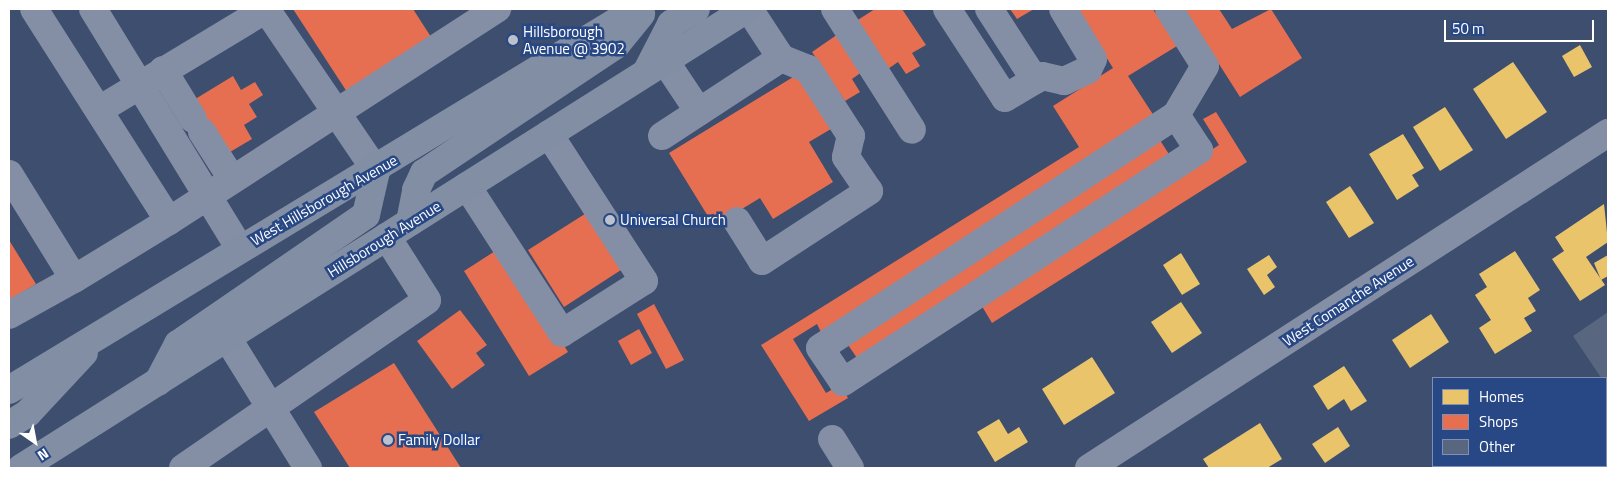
<!DOCTYPE html>
<style>
body{margin:0}
#map{position:relative;width:1617px;height:477px;overflow:hidden;background:#3d4e6f;font-family:"Titillium Web",sans-serif}
div>[style]{position:absolute}
.homes>*{inset:0;background:#e9c46a}
.shops>*{inset:0;background:#e76f51}
.building>*{inset:0;background:#586680}
.minor>*{height:28px;margin:-14px;padding:0 14px;transform-origin:14px;border-radius:14px;background:#848fa5}
.major>*{height:28px;margin:-14px;padding:0 14px;transform-origin:14px;border-radius:14px;background:#828ea3}
.dots>*{width:14px;height:14px;translate:-50% -50%;box-sizing:border-box;border:2px solid #274785;border-radius:50%}
span{translate:-50% -50%;white-space:nowrap;text-align:center;line-height:1.15;-webkit-text-stroke:5px #274785;paint-order:stroke}
.poi-label{font-size:15px;color:#fff}
.left{translate:0 -50%;text-align:left}
.street-label{font-size:15px;color:#fff}
.frame{position:absolute;inset:0;border:10px solid #fff;pointer-events:none}
.legend{position:absolute;left:1432px;top:377px;width:175px;height:90px;box-sizing:border-box;background:#274785;border:1px solid #7d91b6;margin:0;padding:6px 9px;list-style:none;font-size:15px;color:#fff}
.legend li{display:flex;align-items:center;gap:10px;height:25px}
.legend b{width:25px;border:1px solid #7d91b6}
.north{position:absolute;left:10px;top:417px;width:50px;height:50px;-webkit-text-stroke:4px #274785;paint-order:stroke;rotate:147deg;font-size:14px;font-weight:700;line-height:20px;text-align:center;color:#fff}
.north::after{content:'';display:block;margin:auto;width:18px;height:22px;background:#fff;clip-path:polygon(50% 0,100% 100%,50% 72%,0 100%)}
.scale{position:absolute;left:1444px;top:20px;width:150px;height:22px;box-sizing:border-box;border:2px solid #fff;border-top:0;padding-left:6px;font-size:15px;line-height:18px;white-space:nowrap;color:#fff;-webkit-text-stroke:4px #274785;paint-order:stroke}
</style>
<div id="map">
<div class="homes">
<div style="clip-path:polygon(1580px 45px,1592px 67px,1574px 77px,1562px 56px)"></div>
<div style="clip-path:polygon(1513px 62px,1547px 112px,1506px 139px,1473px 89px)"></div>
<div style="clip-path:polygon(1445px 107px,1473px 150px,1440px 171px,1413px 127px)"></div>
<div style="clip-path:polygon(1403px 134px,1424px 168px,1412px 175px,1419px 186px,1397px 200px,1369px 154px)"></div>
<div style="clip-path:polygon(1350px 186px,1374px 223px,1349px 238px,1326px 202px)"></div>
<div style="clip-path:polygon(1604px 204px,1608px 242px,1586px 257px,1605px 285px,1580px 301px,1552px 259px,1564px 251px,1555px 237px)"></div>
<div style="clip-path:polygon(1515px 251px,1540px 290px,1528px 298px,1536px 311px,1524px 318px,1532px 331px,1495px 354px,1479px 328px,1491px 320px,1475px 295px,1487px 287px,1479px 274px)"></div>
<div style="clip-path:polygon(1181px 253px,1200px 284px,1182px 295px,1163px 265px)"></div>
<div style="clip-path:polygon(1269px 255px,1277px 267px,1267px 275px,1275px 287px,1264px 295px,1247px 269px)"></div>
<div style="clip-path:polygon(1608px 255px,1608px 276px,1601px 280px,1594px 263px)"></div>
<div style="clip-path:polygon(1181px 302px,1202px 333px,1172px 353px,1151px 322px)"></div>
<div style="clip-path:polygon(1431px 314px,1449px 342px,1410px 368px,1392px 340px)"></div>
<div style="clip-path:polygon(1092px 357px,1115px 393px,1064px 425px,1042px 389px)"></div>
<div style="clip-path:polygon(1344px 366px,1367px 401px,1351px 411px,1344px 399px,1328px 410px,1313px 386px)"></div>
<div style="clip-path:polygon(999px 419px,1008px 434px,1019px 427px,1028px 442px,995px 462px,977px 432px)"></div>
<div style="clip-path:polygon(1260px 423px,1282px 459px,1267px 468px,1209px 468px,1203px 459px)"></div>
<div style="clip-path:polygon(1338px 427px,1350px 446px,1325px 463px,1312px 444px)"></div>
</div>
<div class="shops">
<div style="clip-path:polygon(293px 9px,413px 9px,433px 40px,349px 95px)"></div>
<div style="clip-path:polygon(875px 9px,902px 9px,926px 45px,912px 53px,920px 66px,906px 74px,898px 62px,885px 71px,853px 23px)"></div>
<div style="clip-path:polygon(1010px 9px,1034px 9px,1017px 19px)"></div>
<div style="clip-path:polygon(1076px 9px,1153px 9px,1177px 46px,1128px 76px,1156px 119px,822px 334px,817px 324px,793px 339px,826px 393px,840px 385px,848px 398px,809px 421px,761px 345px,1079px 147px,1053px 106px,1113px 68px)"></div>
<div style="clip-path:polygon(1184px 9px,1219px 9px,1232px 29px,1271px 9px,1302px 58px,1240px 97px)"></div>
<div style="clip-path:polygon(841px 32px,866px 69px,852px 79px,860px 92px,845px 101px,812px 52px)"></div>
<div style="clip-path:polygon(803px 71px,836px 126px,809px 142px,833px 182px,773px 219px,760px 198px,714px 226px,669px 153px)"></div>
<div style="clip-path:polygon(233px 76px,241px 90px,255px 82px,263px 95px,249px 104px,257px 117px,244px 125px,252px 139px,225px 155px,192px 101px)"></div>
<div style="clip-path:polygon(1216px 112px,1247px 162px,992px 323px,977px 298px,1219px 145px,1203px 119px)"></div>
<div style="clip-path:polygon(1158px 137px,1172px 159px,859px 361px,844px 339px)"></div>
<div style="clip-path:polygon(588px 212px,624px 268px,564px 307px,528px 250px)"></div>
<div style="clip-path:polygon(9px 240px,36px 284px,9px 300px)"></div>
<div style="clip-path:polygon(503px 246px,568px 352px,529px 376px,464px 271px)"></div>
<div style="clip-path:polygon(654px 304px,684px 360px,666px 369px,637px 314px)"></div>
<div style="clip-path:polygon(460px 310px,487px 345px,476px 353px,485px 365px,452px 389px,417px 341px)"></div>
<div style="clip-path:polygon(639px 329px,652px 353px,631px 365px,618px 341px)"></div>
<div style="clip-path:polygon(394px 363px,461px 468px,350px 468px,314px 412px)"></div>
</div>
<div class="building">
<div style="clip-path:polygon(1608px 312px,1608px 388px,1573px 336px)"></div>
</div>
<div class="minor">
<div style="left:93px;top:9px;width:281px;rotate:58.5deg"></div>
<div style="left:266px;top:9px;width:196px;rotate:55.8deg"></div>
<div style="left:835px;top:9px;width:143px;rotate:57.5deg"></div>
<div style="left:947px;top:9px;width:106px;rotate:56.9deg"></div>
<div style="left:1005px;top:98px;width:43px;rotate:-30.7deg"></div>
<div style="left:1042px;top:76px;width:23px;rotate:13deg"></div>
<div style="left:1064px;top:81px;width:26px;rotate:-25deg"></div>
<div style="left:1088px;top:70px;width:12px;rotate:-66deg"></div>
<div style="left:1093px;top:59px;width:58px;rotate:-121deg"></div>
<div style="left:989px;top:9px;width:85px;rotate:57.1deg"></div>
<div style="left:1169px;top:9px;width:67px;rotate:57.7deg"></div>
<div style="left:1205px;top:66px;width:57px;rotate:120.6deg"></div>
<div style="left:1176px;top:115px;width:425px;rotate:146.8deg"></div>
<div style="left:820px;top:348px;width:41px;rotate:55.9deg"></div>
<div style="left:843px;top:382px;width:425px;rotate:-33.1deg"></div>
<div style="left:1199px;top:150px;width:42px;rotate:-123.3deg"></div>
<div style="left:665px;top:61px;width:61px;rotate:56.3deg"></div>
<div style="left:163px;top:70px;width:57px;rotate:58.5deg"></div>
<div style="left:99px;top:110px;width:194px;rotate:-31.1deg"></div>
<div style="left:202px;top:132px;width:56px;rotate:57.4deg"></div>
<div style="left:662px;top:136px;width:142px;rotate:-33.2deg"></div>
<div style="left:9px;top:174px;width:123px;rotate:58.2deg"></div>
<div style="left:74px;top:279px;width:111px;rotate:-31.4deg"></div>
<div style="left:169px;top:221px;width:251px;rotate:-122.5deg"></div>
<div style="left:467px;top:186px;width:175px;rotate:57.1deg"></div>
<div style="left:562px;top:333px;width:97px;rotate:-32.4deg"></div>
<div style="left:644px;top:281px;width:175px;rotate:-122.9deg"></div>
<div style="left:169px;top:221px;width:391px;rotate:-32.9deg"></div>
<div style="left:737px;top:221px;width:47px;rotate:58deg"></div>
<div style="left:762px;top:261px;width:128px;rotate:-33.2deg"></div>
<div style="left:869px;top:191px;width:41px;rotate:-124.1deg"></div>
<div style="left:846px;top:157px;width:22px;rotate:-77deg"></div>
<div style="left:851px;top:136px;width:80px;rotate:-122.7deg"></div>
<div style="left:808px;top:69px;width:29px;rotate:-158deg"></div>
<div style="left:781px;top:58px;width:59px;rotate:-123.1deg"></div>
<div style="left:9px;top:315px;width:74px;rotate:-29deg"></div>
<div style="left:228px;top:339px;width:152px;rotate:58.2deg"></div>
<div style="left:832px;top:439px;width:34px;rotate:58deg"></div>
<div style="left:183px;top:468px;width:296px;rotate:-34.5deg"></div>
<div style="left:427px;top:300px;width:75px;rotate:-122.4deg"></div>
<div style="left:1089px;top:468px;width:618px;rotate:-32.84deg"></div>
</div>
<div class="major">
<div style="left:647px;top:71px;width:53px;rotate:-62.9deg"></div>
<div style="left:671px;top:24px;width:29px;rotate:-31deg"></div>
<div style="left:410px;top:222px;width:33px;rotate:-79deg"></div>
<div style="left:416px;top:190px;width:19px;rotate:-65deg"></div>
<div style="left:424px;top:173px;width:231px;rotate:-33.7deg"></div>
<div style="left:616px;top:45px;width:40px;rotate:-51deg"></div>
<div style="left:158px;top:382px;width:43px;rotate:-62.2deg"></div>
<div style="left:178px;top:344px;width:228px;rotate:-34.5deg"></div>
<div style="left:366px;top:215px;width:45px;rotate:-77.2deg"></div>
<div style="left:9px;top:390px;width:735px;rotate:-31.24deg"></div>
<div style="left:9px;top:425px;width:22px;rotate:-32deg"></div>
<div style="left:28px;top:413px;width:82px;rotate:-47deg"></div>
<div style="left:21px;top:468px;width:859px;rotate:-32.3deg"></div>
</div>
<div class="dots">
<div style="left:513px;top:40px;background:#bbc1cd"></div>
<div style="left:610px;top:220px;background:#bbc1cd"></div>
<div style="left:388px;top:440px;background:#bbc1cd"></div>
</div>
<div class="poi-label">
<span class="left" style="left:523px;top:40px">Hillsborough<br>Avenue @ 3902</span>
<span class="left" style="left:620px;top:220px">Universal Church</span>
<span class="left" style="left:398px;top:440px">Family Dollar</span>
</div>
<div class="street-label">
<span style="left:324px;top:200px;rotate:-30deg">West Hillsborough Avenue</span>
<span style="left:384px;top:239px;rotate:-32deg">Hillsborough Avenue</span>
<span style="left:1348px;top:301px;rotate:-33deg">West Comanche Avenue</span>
</div>
<div class="frame"></div>
<ul class="legend">
<li><b style="height:14px;background:#e9c46a"></b>Homes</li>
<li><b style="height:14px;background:#e76f51"></b>Shops</li>
<li><b style="height:14px;background:#586680"></b>Other</li>
</ul>
<div class="north">N</div>
<div class="scale">50 m</div>
</div>
